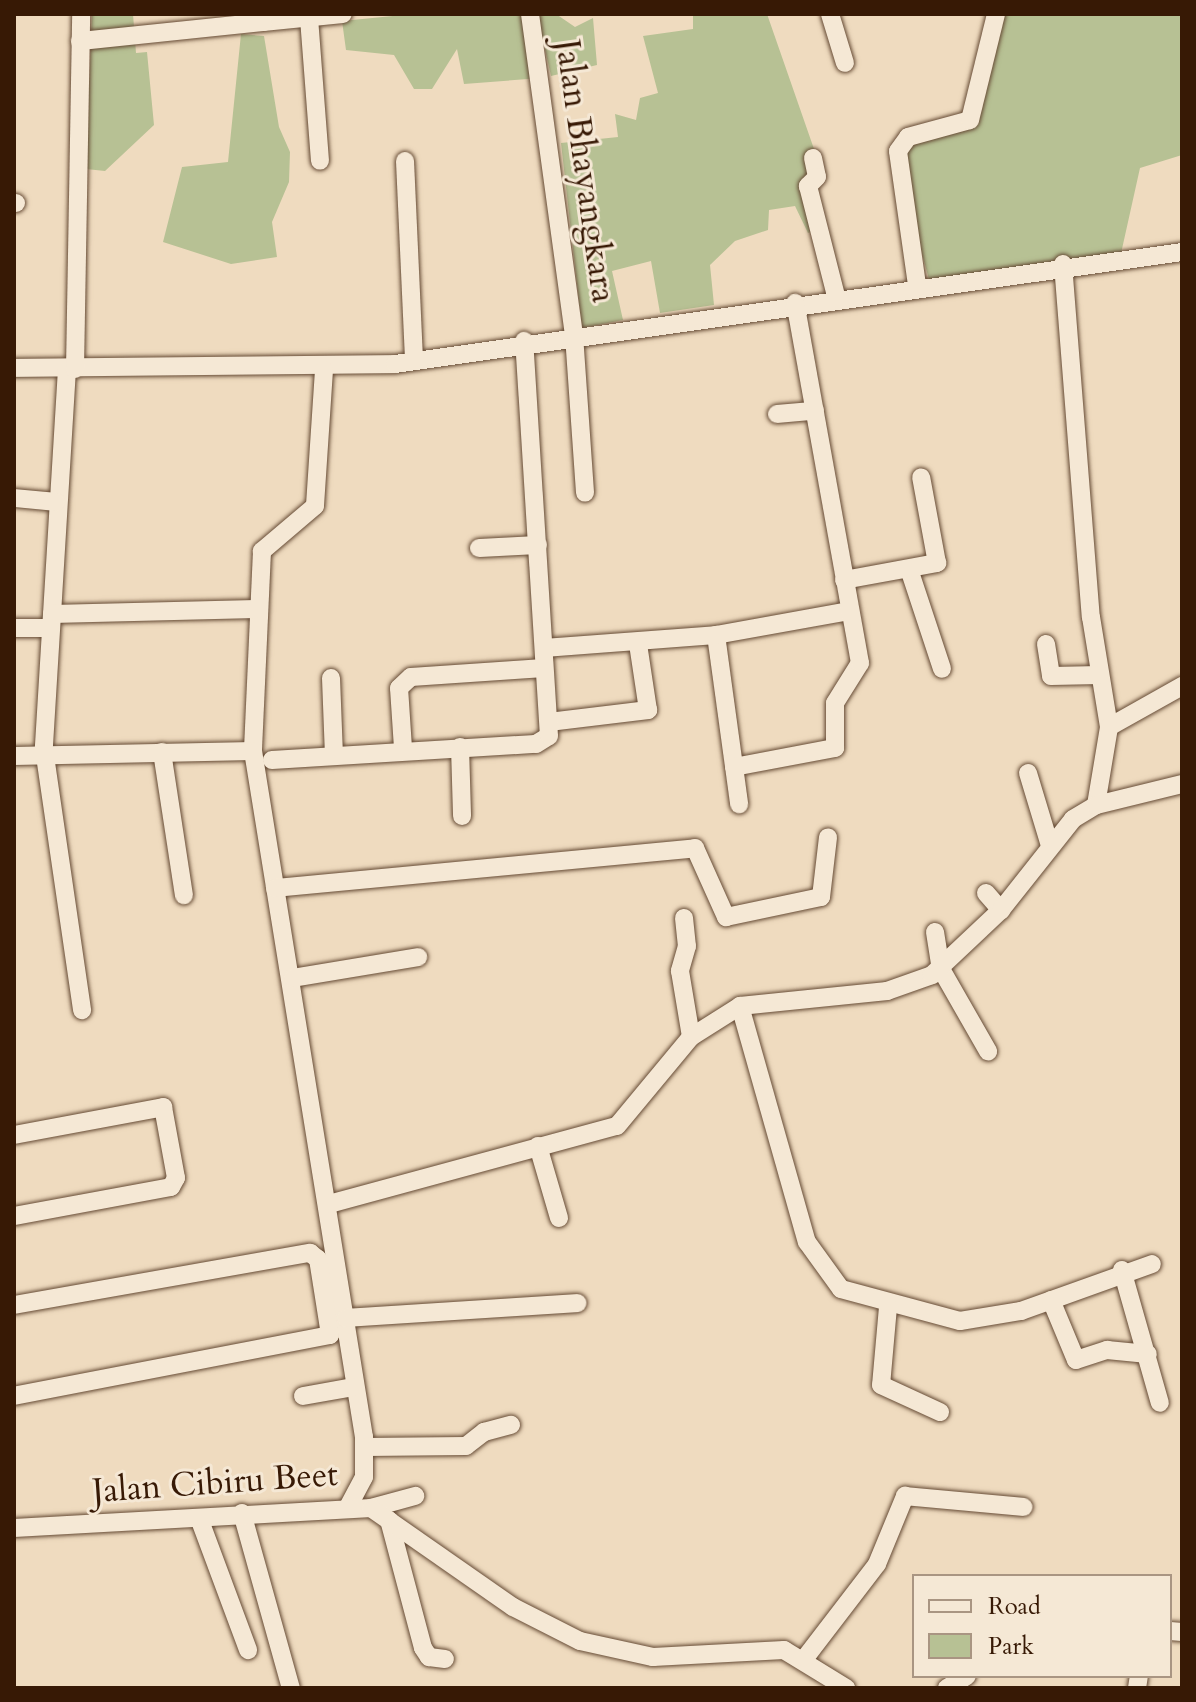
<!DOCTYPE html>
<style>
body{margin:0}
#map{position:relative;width:1196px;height:1702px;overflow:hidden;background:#efdbbf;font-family:Cardo,serif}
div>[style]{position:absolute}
.green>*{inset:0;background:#b7c194}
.roads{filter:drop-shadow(0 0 2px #654a34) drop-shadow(0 0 2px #654a34)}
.minor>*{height:18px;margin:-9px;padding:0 9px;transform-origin:9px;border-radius:9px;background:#f5e8d5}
span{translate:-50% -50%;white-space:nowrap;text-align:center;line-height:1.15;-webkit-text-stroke:6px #f5e8d5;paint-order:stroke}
.street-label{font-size:34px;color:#371905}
.frame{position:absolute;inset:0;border:16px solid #371905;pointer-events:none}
.legend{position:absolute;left:912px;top:1574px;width:260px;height:104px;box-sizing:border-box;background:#f5e8d5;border:2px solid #a99582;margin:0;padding:10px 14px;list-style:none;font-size:24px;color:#371905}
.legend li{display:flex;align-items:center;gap:16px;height:40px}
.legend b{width:40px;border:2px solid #a99582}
</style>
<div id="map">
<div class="green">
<div style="clip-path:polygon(92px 14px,133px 14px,136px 53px,147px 52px,154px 125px,105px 171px,86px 169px)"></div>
<div style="clip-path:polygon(413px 14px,521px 14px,541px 78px,464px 84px,457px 49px,432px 89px,414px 89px,394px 55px,346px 50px,342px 21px)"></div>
<div style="clip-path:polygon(537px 14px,556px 14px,575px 27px,593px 18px,597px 65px,551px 76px)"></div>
<div style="clip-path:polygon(693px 14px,767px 14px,822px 172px,807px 187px,822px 228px,808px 233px,795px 206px,769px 210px,768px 230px,735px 241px,710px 265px,714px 305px,660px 313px,651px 261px,612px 271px,623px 320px,582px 328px,561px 143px,618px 137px,615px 114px,636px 120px,640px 98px,658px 93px,643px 36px,693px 29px)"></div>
<div style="clip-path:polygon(1003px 14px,1182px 14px,1182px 155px,1140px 168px,1120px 258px,930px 283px,900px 174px,910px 138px,959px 128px)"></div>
<div style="clip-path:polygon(241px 34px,264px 36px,279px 127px,290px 152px,289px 182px,272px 222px,277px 257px,231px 264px,163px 242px,182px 167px,228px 162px)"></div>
</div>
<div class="roads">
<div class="minor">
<div style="left:263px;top:14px;width:8px;rotate:90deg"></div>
<div style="left:263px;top:22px;width:80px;rotate:-5.7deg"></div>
<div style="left:530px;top:14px;width:324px;rotate:82.2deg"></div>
<div style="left:574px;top:335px;width:158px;rotate:86deg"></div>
<div style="left:830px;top:14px;width:51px;rotate:73deg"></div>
<div style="left:309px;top:18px;width:143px;rotate:85.6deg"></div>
<div style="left:80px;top:41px;width:184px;rotate:-5.9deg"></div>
<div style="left:813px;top:158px;width:19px;rotate:78deg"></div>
<div style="left:817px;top:177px;width:13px;rotate:135deg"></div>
<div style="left:808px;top:186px;width:114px;rotate:75.7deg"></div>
<div style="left:405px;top:161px;width:200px;rotate:87.4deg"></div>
<div style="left:14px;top:203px;width:2px"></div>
<div style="left:1063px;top:264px;width:354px;rotate:85.5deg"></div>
<div style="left:1091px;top:617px;width:111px;rotate:80.7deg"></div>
<div style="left:1109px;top:727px;width:84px;rotate:-29.3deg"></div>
<div style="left:917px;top:285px;width:135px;rotate:-98.1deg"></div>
<div style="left:898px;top:151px;width:17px;rotate:-54deg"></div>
<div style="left:908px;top:137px;width:64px;rotate:-15.3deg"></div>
<div style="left:970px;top:120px;width:109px;rotate:-76.2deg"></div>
<div style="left:14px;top:368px;width:381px;rotate:-0.6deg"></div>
<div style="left:395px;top:364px;width:795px;rotate:-8.1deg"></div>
<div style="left:67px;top:369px;width:381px;rotate:93.5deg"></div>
<div style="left:44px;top:749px;width:264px;rotate:81.7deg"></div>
<div style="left:75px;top:369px;width:355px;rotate:-89deg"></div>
<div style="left:324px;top:370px;width:136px;rotate:93.8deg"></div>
<div style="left:315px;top:506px;width:70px;rotate:139.7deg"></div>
<div style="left:262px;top:551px;width:200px;rotate:92.6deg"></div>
<div style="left:253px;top:751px;width:695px;rotate:80.81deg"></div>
<div style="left:364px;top:1437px;width:40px;rotate:90deg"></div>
<div style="left:364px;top:1477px;width:32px;rotate:118deg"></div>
<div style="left:777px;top:414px;width:38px;rotate:-5deg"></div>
<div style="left:14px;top:498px;width:42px;rotate:5.4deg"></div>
<div style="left:479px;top:548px;width:59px;rotate:-2.9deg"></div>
<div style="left:909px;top:569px;width:105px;rotate:71.7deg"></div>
<div style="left:844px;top:580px;width:95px;rotate:-10.4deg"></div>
<div style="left:937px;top:563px;width:87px;rotate:-100.5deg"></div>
<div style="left:52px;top:614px;width:204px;rotate:-1.4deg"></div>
<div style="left:14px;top:628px;width:36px"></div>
<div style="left:716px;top:635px;width:171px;rotate:82.2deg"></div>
<div style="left:1046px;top:644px;width:32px;rotate:81deg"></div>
<div style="left:1051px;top:676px;width:49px;rotate:-1.2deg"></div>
<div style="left:544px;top:648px;width:172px;rotate:-4.3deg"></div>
<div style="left:716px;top:635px;width:136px;rotate:-10.2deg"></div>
<div style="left:331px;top:678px;width:77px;rotate:87.8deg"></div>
<div style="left:549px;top:722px;width:100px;rotate:-6.9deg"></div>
<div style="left:648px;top:710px;width:67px;rotate:-98.6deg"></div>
<div style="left:460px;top:747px;width:69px;rotate:88.3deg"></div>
<div style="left:403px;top:748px;width:60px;rotate:-93.8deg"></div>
<div style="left:399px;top:688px;width:16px;rotate:-43deg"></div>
<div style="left:411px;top:677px;width:133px;rotate:-3.9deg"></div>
<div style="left:162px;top:752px;width:145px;rotate:81.3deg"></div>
<div style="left:14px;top:756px;width:239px;rotate:-1.2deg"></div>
<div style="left:272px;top:760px;width:264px;rotate:-3.5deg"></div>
<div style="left:536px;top:744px;width:15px;rotate:-32deg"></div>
<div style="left:549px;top:736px;width:396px;rotate:-93.6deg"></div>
<div style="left:734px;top:767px;width:103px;rotate:-10.7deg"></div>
<div style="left:835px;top:748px;width:45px;rotate:-90deg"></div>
<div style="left:835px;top:703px;width:47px;rotate:-58deg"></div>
<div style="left:860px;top:663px;width:366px;rotate:-100.2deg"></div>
<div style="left:1028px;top:773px;width:76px;rotate:73.2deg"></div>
<div style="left:1096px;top:805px;width:79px;rotate:-80.5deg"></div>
<div style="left:275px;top:888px;width:422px;rotate:-5.4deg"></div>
<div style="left:695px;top:848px;width:76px;rotate:65.8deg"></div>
<div style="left:726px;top:917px;width:97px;rotate:-11.9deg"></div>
<div style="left:821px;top:897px;width:60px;rotate:-83.3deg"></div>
<div style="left:986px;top:893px;width:23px;rotate:49deg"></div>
<div style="left:684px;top:918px;width:28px;rotate:84deg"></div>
<div style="left:687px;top:946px;width:26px;rotate:106deg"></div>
<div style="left:680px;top:971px;width:67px;rotate:80.5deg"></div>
<div style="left:935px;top:932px;width:37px;rotate:81deg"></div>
<div style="left:941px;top:969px;width:95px;rotate:60.2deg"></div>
<div style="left:293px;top:978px;width:127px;rotate:-9.5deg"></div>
<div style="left:740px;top:1006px;width:245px;rotate:74.2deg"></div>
<div style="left:807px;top:1242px;width:58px;rotate:54.1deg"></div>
<div style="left:841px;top:1289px;width:123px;rotate:15.1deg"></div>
<div style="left:960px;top:1321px;width:62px;rotate:-9.3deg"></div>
<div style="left:1021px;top:1311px;width:139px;rotate:-19.7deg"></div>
<div style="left:14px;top:1135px;width:152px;rotate:-10.6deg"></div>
<div style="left:163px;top:1107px;width:72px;rotate:79.6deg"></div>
<div style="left:176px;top:1178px;width:10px;rotate:119deg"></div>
<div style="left:171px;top:1187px;width:160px;rotate:169.5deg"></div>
<div style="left:538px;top:1146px;width:75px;rotate:73.7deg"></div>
<div style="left:329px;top:1204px;width:298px;rotate:-15.2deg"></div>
<div style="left:617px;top:1126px;width:116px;rotate:-50.3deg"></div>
<div style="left:691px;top:1037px;width:58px;rotate:-32.3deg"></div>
<div style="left:740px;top:1006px;width:148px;rotate:-5.8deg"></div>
<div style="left:887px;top:991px;width:48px;rotate:-19.6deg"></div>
<div style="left:932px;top:975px;width:95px;rotate:-43.3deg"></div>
<div style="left:1001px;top:910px;width:116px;rotate:-51.6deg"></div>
<div style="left:1073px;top:819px;width:27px;rotate:-31deg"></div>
<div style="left:1096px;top:805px;width:89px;rotate:-13.7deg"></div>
<div style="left:1122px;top:1270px;width:138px;rotate:74.1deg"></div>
<div style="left:1051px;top:1300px;width:65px;rotate:67.4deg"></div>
<div style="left:1076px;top:1360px;width:33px;rotate:-18deg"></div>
<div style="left:1107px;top:1350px;width:41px;rotate:5.6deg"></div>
<div style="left:14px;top:1305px;width:301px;rotate:-10deg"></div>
<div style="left:310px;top:1253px;width:10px;rotate:37deg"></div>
<div style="left:318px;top:1259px;width:77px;rotate:81deg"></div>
<div style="left:330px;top:1335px;width:322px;rotate:169.1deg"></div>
<div style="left:888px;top:1307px;width:78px;rotate:95.1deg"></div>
<div style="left:881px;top:1385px;width:65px;rotate:24.6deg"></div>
<div style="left:346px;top:1318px;width:232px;rotate:-3.7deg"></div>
<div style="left:303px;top:1396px;width:52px;rotate:-10deg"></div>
<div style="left:365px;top:1447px;width:101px;rotate:-0.6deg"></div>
<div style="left:466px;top:1446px;width:23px;rotate:-38deg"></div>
<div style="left:484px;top:1432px;width:28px;rotate:-15deg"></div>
<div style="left:371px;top:1508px;width:46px;rotate:-15.3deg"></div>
<div style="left:242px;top:1513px;width:182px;rotate:74.4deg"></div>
<div style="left:199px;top:1518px;width:141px;rotate:69.6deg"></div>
<div style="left:389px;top:1520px;width:132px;rotate:75.1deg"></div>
<div style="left:423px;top:1648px;width:11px;rotate:56deg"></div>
<div style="left:429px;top:1657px;width:16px;rotate:7deg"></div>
<div style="left:14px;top:1528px;width:358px;rotate:-3.2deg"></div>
<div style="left:371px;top:1508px;width:173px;rotate:34.9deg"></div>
<div style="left:513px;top:1607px;width:75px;rotate:26.9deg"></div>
<div style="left:580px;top:1641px;width:75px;rotate:12.4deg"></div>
<div style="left:653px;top:1657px;width:131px;rotate:-3.1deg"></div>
<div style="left:784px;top:1650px;width:73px;rotate:31.5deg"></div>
<div style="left:1170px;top:1631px;width:12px;rotate:5deg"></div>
<div style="left:805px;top:1658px;width:118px;rotate:-52.5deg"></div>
<div style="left:877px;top:1564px;width:74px;rotate:-67.6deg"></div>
<div style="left:905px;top:1496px;width:119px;rotate:5.3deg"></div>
<div style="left:947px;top:1688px;width:23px;rotate:-31deg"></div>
<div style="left:1137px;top:1688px;width:12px;rotate:-81deg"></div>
</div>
</div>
<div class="street-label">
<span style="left:585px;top:171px;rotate:82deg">Jalan Bhayangkara</span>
<span style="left:215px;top:1483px;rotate:-4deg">Jalan Cibiru Beet</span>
</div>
<div class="frame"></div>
<ul class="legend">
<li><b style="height:10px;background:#f5e8d5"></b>Road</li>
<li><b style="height:22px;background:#b7c194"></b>Park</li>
</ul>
</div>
